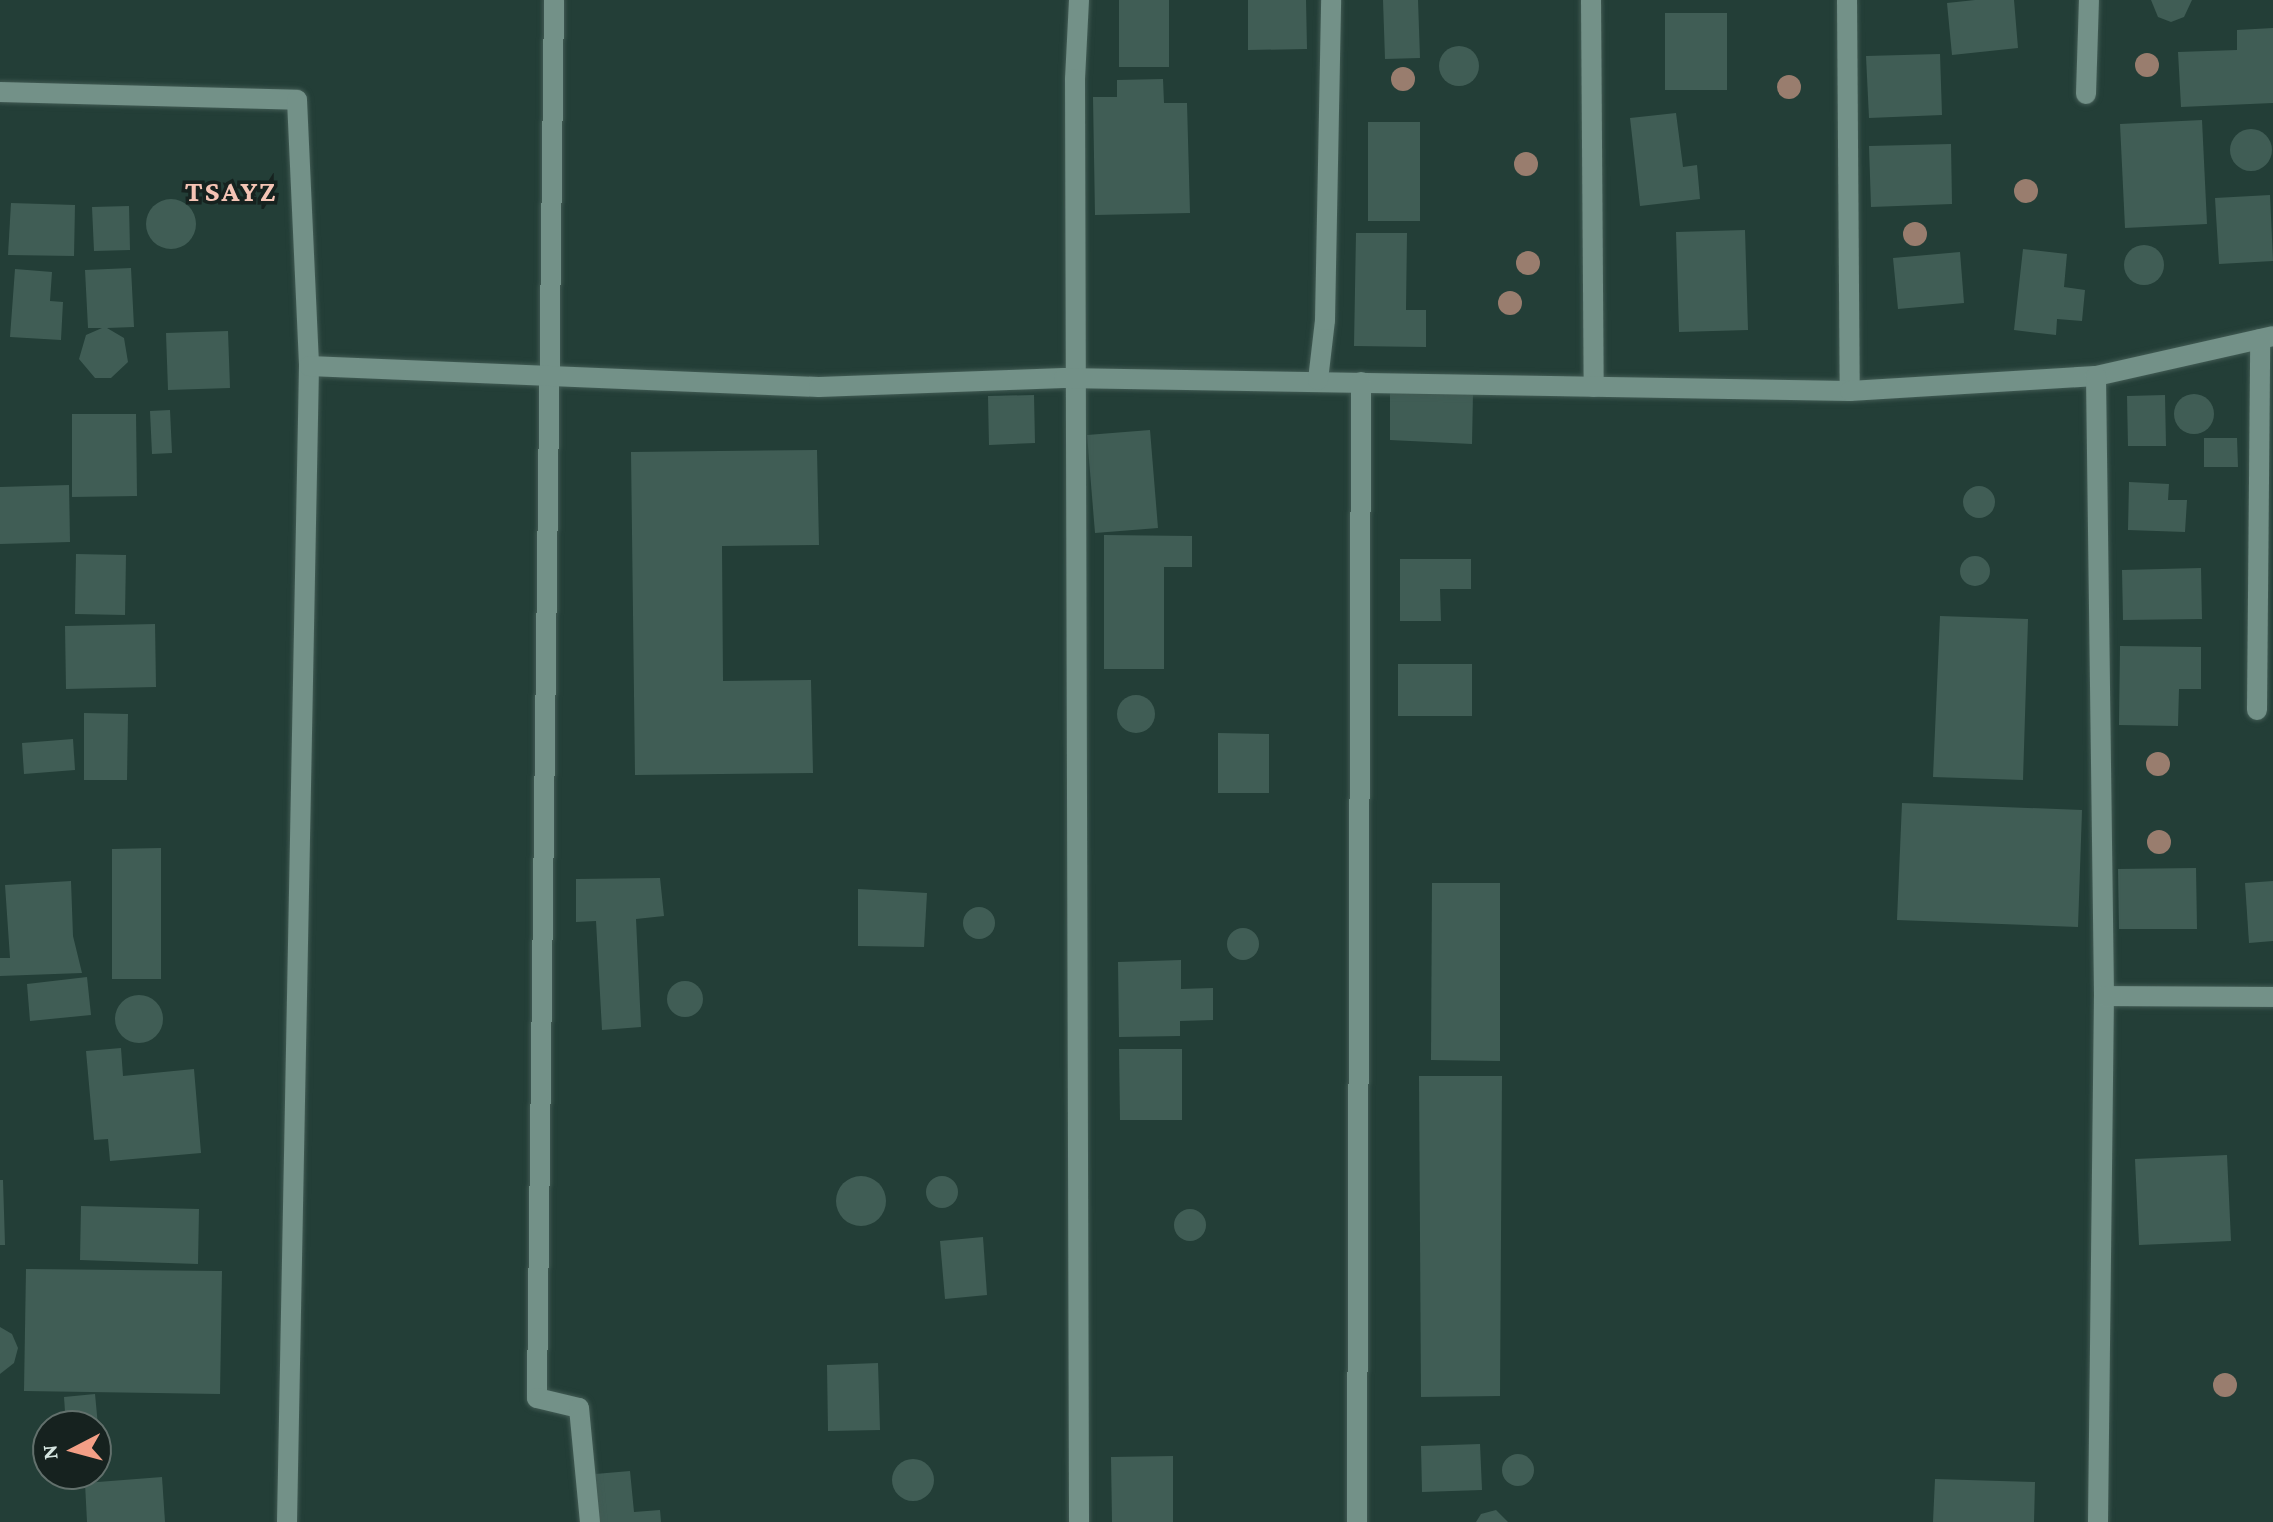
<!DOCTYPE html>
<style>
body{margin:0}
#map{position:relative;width:2273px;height:1522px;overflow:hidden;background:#233e37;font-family:"Crimson Pro",serif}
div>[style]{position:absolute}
.building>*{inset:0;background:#405d55}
.round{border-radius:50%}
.roads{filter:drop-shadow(0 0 2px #425b54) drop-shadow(0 0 2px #425b54)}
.lane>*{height:20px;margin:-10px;padding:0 10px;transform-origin:10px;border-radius:10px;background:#739188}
.street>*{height:20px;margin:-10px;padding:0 10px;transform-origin:10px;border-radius:10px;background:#739188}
.trees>*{width:24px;height:24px;margin:-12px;border-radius:50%;background:#997d6e}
span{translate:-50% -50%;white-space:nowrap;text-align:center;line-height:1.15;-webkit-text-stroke:7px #16221f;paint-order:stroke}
.district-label{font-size:30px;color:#f5c4b5;font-weight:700;letter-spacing:2px}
.north{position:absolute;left:32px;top:1410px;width:80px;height:80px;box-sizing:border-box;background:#16221f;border:2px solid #62706c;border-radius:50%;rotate:264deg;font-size:22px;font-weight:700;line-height:32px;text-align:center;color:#d5e5e0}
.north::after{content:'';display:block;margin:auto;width:28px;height:36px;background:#f39f86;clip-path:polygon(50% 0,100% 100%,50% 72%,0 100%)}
</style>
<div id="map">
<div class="building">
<div style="clip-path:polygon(1119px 0,1169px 0,1169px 67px,1119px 67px)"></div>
<div style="clip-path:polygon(1248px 0,1306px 0,1307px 49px,1248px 50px)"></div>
<div style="clip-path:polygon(1383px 0,1418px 0,1420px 58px,1385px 59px)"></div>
<div style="clip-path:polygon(1975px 0,2014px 0,2018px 48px,1952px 55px,1947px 3px)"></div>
<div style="clip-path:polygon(2151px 0,2192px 0,2184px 17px,2171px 22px,2158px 17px)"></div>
<div style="clip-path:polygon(1665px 13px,1727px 13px,1727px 90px,1665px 90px)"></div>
<div style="clip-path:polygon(2273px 28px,2273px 103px,2181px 107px,2178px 52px,2237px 50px,2237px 30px)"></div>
<div class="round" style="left:1439px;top:46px;width:40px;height:40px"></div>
<div style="clip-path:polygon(1940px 54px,1942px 115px,1869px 118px,1866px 56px)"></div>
<div style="clip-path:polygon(1163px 79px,1164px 103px,1187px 103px,1190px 213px,1095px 215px,1093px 97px,1117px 97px,1117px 80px)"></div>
<div style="clip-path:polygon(1676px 113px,1683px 167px,1697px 165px,1700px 199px,1640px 206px,1630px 118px)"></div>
<div style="clip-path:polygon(2202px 120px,2207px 224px,2125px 228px,2120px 124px)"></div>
<div style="clip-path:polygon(1368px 122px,1420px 122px,1420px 221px,1368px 221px)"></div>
<div class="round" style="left:2230px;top:129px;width:42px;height:42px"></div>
<div style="clip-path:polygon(1951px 144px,1952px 204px,1871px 207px,1869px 146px)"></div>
<div style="clip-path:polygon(2270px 195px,2273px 261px,2219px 264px,2215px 198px)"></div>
<div class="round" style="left:146px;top:199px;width:50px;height:50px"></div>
<div style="clip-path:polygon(11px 203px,75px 205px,74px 256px,8px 255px)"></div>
<div style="clip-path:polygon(129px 206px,130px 250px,94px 251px,92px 207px)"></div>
<div style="clip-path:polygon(1745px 230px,1748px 330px,1679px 332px,1676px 232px)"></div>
<div style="clip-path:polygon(1356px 233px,1407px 233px,1406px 310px,1426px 310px,1426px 347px,1354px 346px)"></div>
<div class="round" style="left:2124px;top:245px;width:40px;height:40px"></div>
<div style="clip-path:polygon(2023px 249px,2067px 254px,2064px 287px,2085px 290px,2082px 321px,2057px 319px,2056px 335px,2014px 330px)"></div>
<div style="clip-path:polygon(1960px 252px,1964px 303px,1898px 309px,1893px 258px)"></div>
<div style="clip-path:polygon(131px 268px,134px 327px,107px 328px,124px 338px,128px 362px,111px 378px,95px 378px,79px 359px,86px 335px,102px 328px,88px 328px,85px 270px)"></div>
<div style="clip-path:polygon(15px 269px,52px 272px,50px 301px,63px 302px,61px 340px,10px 337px)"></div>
<div style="clip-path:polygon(228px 331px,230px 388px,168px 390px,166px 333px)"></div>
<div style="clip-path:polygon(1390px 390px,1473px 393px,1472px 444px,1390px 440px)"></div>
<div class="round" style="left:2174px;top:394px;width:40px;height:40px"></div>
<div style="clip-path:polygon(1034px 395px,1035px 443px,989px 445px,988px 396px)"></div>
<div style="clip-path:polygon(2165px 395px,2166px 446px,2128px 446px,2127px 396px)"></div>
<div style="clip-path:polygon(170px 410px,172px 453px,152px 454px,150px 411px)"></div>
<div style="clip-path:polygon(72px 414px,136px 414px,137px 496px,72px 497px)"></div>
<div style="clip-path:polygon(1150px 430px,1158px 528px,1095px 533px,1087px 435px)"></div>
<div style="clip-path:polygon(2204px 438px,2237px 438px,2238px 467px,2204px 467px)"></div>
<div style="clip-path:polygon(817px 450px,819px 545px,722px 546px,723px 681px,811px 680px,813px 773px,635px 775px,631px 452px)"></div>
<div style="clip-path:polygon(2129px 482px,2169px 484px,2168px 500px,2187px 500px,2185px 532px,2128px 530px)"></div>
<div style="clip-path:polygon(69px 485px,70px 542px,0 544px,0 487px)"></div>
<div class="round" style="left:1963px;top:486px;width:32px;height:32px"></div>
<div style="clip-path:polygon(1104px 535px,1192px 536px,1192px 567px,1164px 567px,1164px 669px,1104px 669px)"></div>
<div style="clip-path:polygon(76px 554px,126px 555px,125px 615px,75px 614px)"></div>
<div class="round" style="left:1960px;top:556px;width:30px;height:30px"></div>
<div style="clip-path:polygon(1400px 559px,1471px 559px,1471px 589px,1440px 589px,1441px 621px,1400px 621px)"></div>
<div style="clip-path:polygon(2201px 568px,2202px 619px,2123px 620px,2122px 570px)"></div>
<div style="clip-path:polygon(1940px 616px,2028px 619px,2023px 780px,1933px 777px)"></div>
<div style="clip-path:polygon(155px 624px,156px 687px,66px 689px,65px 626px)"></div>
<div style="clip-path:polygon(2120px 646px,2201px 647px,2201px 689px,2179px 689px,2178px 726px,2119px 725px)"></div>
<div style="clip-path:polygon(1398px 664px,1472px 664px,1472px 716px,1398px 716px)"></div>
<div class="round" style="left:1117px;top:695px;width:38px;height:38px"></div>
<div style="clip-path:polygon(84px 713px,128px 714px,127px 780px,84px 780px)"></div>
<div style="clip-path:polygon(1218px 733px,1269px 734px,1269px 793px,1218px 793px)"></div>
<div style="clip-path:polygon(73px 739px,75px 770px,24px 774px,22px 743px)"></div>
<div style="clip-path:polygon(1902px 803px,2082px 810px,2078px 927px,1897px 920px)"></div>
<div style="clip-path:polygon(161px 848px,161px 979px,112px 979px,112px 849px)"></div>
<div style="clip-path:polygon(2196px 868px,2197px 929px,2119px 929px,2118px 869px)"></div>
<div style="clip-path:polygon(660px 878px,664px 916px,636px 919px,641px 1027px,602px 1030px,596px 921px,576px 922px,576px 879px)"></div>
<div style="clip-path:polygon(71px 881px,73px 936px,82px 973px,0 976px,0 958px,10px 958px,5px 885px)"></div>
<div style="clip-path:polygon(2273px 881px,2273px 941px,2249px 943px,2245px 883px)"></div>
<div style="clip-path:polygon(1432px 883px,1500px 883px,1500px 1061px,1431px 1060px)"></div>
<div style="clip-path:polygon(858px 889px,927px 893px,924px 947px,858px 946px)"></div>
<div class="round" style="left:963px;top:907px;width:32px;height:32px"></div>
<div class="round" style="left:1227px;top:928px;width:32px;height:32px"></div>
<div style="clip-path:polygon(1181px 960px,1181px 989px,1213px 988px,1213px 1020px,1180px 1021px,1180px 1036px,1119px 1037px,1118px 962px)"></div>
<div style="clip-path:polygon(87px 977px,91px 1015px,30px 1021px,27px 984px)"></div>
<div class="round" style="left:667px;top:981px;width:36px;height:36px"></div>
<div class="round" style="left:115px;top:995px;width:48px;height:48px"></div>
<div style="clip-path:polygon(121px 1048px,123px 1076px,194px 1069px,201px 1153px,110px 1161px,108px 1139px,94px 1140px,86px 1051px)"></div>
<div style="clip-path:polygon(1119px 1049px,1182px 1049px,1182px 1120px,1120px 1120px)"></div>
<div style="clip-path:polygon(1419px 1076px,1502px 1076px,1500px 1396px,1421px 1397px)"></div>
<div style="clip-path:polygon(2227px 1155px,2231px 1241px,2139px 1245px,2135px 1159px)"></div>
<div class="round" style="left:836px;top:1176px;width:50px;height:50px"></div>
<div class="round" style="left:926px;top:1176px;width:32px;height:32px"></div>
<div style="clip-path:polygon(0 1180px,3px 1180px,5px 1245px,0 1245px)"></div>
<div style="clip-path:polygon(81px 1206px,199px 1209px,198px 1264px,80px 1260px)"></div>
<div class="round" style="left:1174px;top:1209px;width:32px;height:32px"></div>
<div style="clip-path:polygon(983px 1237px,987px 1295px,945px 1299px,940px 1241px)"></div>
<div style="clip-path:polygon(26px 1269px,222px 1271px,220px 1394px,24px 1391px)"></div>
<div style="clip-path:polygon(0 1327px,12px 1334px,18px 1348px,14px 1363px,0 1374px)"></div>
<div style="clip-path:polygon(878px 1363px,880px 1430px,828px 1431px,827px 1365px)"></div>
<div style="clip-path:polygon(95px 1394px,98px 1426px,66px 1426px,64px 1397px)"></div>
<div style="clip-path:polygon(1480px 1444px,1482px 1490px,1422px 1492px,1421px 1446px)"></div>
<div class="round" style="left:1502px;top:1454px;width:32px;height:32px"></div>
<div style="clip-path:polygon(1173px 1456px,1173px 1522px,1112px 1522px,1111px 1457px)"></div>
<div class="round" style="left:892px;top:1459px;width:42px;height:42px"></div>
<div style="clip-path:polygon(630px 1471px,634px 1512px,660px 1510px,661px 1522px,599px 1522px,595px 1474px)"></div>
<div style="clip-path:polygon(162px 1477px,165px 1522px,87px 1522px,85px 1483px)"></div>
<div style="clip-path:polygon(1935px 1479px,2035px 1482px,2034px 1522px,1933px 1522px)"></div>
<div style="clip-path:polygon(1496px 1510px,1508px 1522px,1476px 1522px,1481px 1514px)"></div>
</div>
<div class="roads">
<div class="lane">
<div style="left:2257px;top:710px;width:371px;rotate:-89.5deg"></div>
</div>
<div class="street">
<div style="left:554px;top:0;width:1398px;rotate:90.7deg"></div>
<div style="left:537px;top:1398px;width:43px;rotate:13.4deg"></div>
<div style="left:579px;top:1408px;width:115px;rotate:84.5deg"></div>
<div style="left:1079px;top:0;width:79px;rotate:92.9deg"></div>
<div style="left:1075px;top:79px;width:1443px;rotate:89.84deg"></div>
<div style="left:1591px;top:0;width:387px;rotate:89.6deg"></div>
<div style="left:1847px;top:0;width:391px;rotate:89.6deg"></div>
<div style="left:0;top:92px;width:297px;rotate:1.5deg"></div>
<div style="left:297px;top:100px;width:266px;rotate:87.4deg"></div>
<div style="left:309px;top:366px;width:1156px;rotate:91.09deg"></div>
<div style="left:2086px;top:94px;width:94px;rotate:-88.2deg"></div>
<div style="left:309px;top:366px;width:510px;rotate:2.36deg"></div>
<div style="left:819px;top:387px;width:245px;rotate:-2.1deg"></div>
<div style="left:1064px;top:378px;width:786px;rotate:0.95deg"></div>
<div style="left:1850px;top:391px;width:246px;rotate:-3.5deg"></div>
<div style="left:2096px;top:376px;width:181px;rotate:-12.7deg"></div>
<div style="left:2096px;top:376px;width:620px;rotate:89.26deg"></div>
<div style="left:1318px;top:380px;width:60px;rotate:-83.3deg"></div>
<div style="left:1325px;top:320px;width:320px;rotate:-88.9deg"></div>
<div style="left:1357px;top:1522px;width:1140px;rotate:-89.8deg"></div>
<div style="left:2098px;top:1522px;width:526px;rotate:-89.35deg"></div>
<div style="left:2104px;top:996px;width:169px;rotate:0.3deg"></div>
</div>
</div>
<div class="trees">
<div style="left:2147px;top:65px"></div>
<div style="left:1403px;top:79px"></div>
<div style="left:1789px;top:87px"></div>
<div style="left:1526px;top:164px"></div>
<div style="left:2026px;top:191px"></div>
<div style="left:1915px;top:234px"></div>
<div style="left:1528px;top:263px"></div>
<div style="left:1510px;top:303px"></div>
<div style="left:2158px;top:764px"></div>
<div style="left:2159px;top:842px"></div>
<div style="left:2225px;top:1385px"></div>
</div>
<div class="district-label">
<span style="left:231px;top:191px">TSAYZ</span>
</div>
<div class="north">N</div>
</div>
